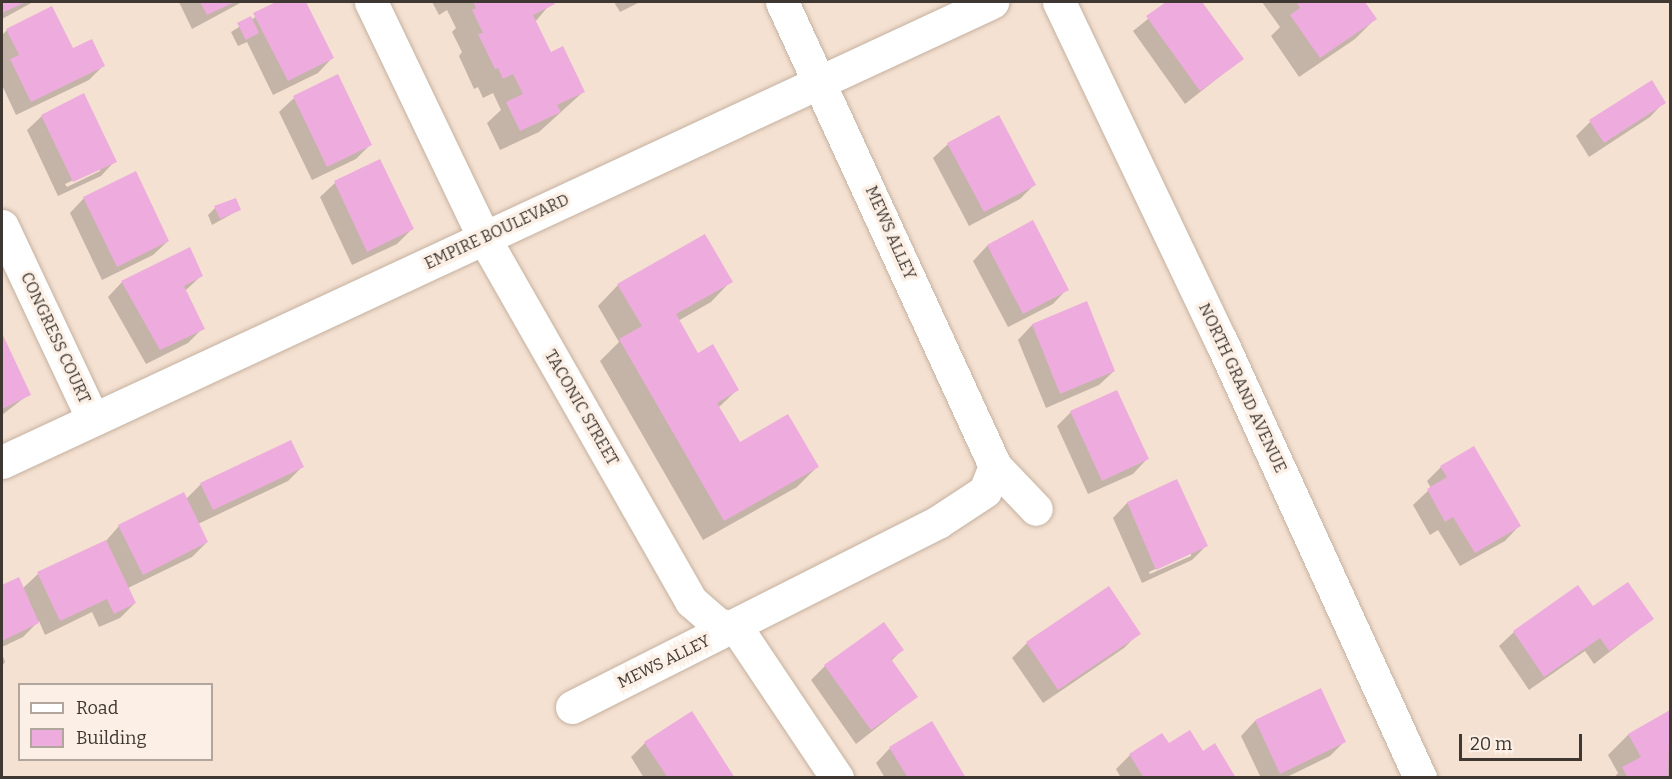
<!DOCTYPE html>
<style>
body{margin:0}
#map{position:relative;width:1672px;height:779px;overflow:hidden;background:#f5e1d1;font-family:Bitter,serif}
div>[style]{position:absolute}
.shadow>*{inset:0;background:#0003}
.building>*{inset:0;background:#edacdd}
.roads{filter:drop-shadow(0 0 2px #c4b1a1) drop-shadow(0 0 2px #c4b1a1)}
.minor>*{height:33px;margin:-16.5px;padding:0 16.5px;transform-origin:16.5px;border-radius:16.5px;background:#fff}
span{translate:-50% -50%;white-space:nowrap;text-align:center;line-height:1.15;-webkit-text-stroke:6px #fcf0e6;paint-order:stroke}
.street-label{font-size:16px;color:#3f3731}
.frame{position:absolute;inset:0;border:3px solid #3f3731;pointer-events:none}
.legend{position:absolute;left:18px;top:683px;width:195px;height:78px;box-sizing:border-box;background:#fcf0e6;border:2px solid #b0a69e;margin:0;padding:8px 10px;list-style:none;font-size:18px;color:#3f3731}
.legend li{display:flex;align-items:center;gap:12px;height:30px}
.legend b{width:30px;border:2px solid #b0a69e}
.scale{position:absolute;left:1459px;top:734px;width:123px;height:27px;box-sizing:border-box;border:3px solid #3f3731;border-top:0;padding-left:8px;font-size:18px;line-height:21px;white-space:nowrap;color:#3f3731;-webkit-text-stroke:4px #fcf0e6;paint-order:stroke}
</style>
<div id="map">
<div class="shadow">
<div style="clip-path:polygon(2px 2px,33px 2px,2px 19px)"></div>
<div style="clip-path:polygon(179px 2px,242px 2px,192px 29px)"></div>
<div style="clip-path:polygon(280px 2px,304px 2px,332px 58px,318px 73px,273px 95px,247px 42px,238px 46px,231px 32px)"></div>
<div style="clip-path:polygon(432px 2px,552px 2px,535px 22px,550px 54px,583px 92px,539px 132px,500px 150px,487px 123px,501px 110px,493px 93px,483px 98px,478px 87px,474px 89px,459px 56px,462px 52px,452px 32px,456px 28px,447px 10px,439px 15px)"></div>
<div style="clip-path:polygon(614px 2px,640px 2px,620px 12px)"></div>
<div style="clip-path:polygon(1169px 2px,1200px 2px,1242px 59px,1185px 104px,1133px 31px)"></div>
<div style="clip-path:polygon(1262px 2px,1363px 2px,1375px 19px,1355px 39px,1299px 77px,1271px 36px,1280px 27px)"></div>
<div style="clip-path:polygon(7px 30px,72px 50px,103px 66px,89px 80px,16px 115px,2px 85px,2px 35px)"></div>
<div style="clip-path:polygon(338px 76px,371px 144px,356px 159px,312px 180px,279px 112px,294px 98px)"></div>
<div style="clip-path:polygon(1664px 102px,1650px 117px,1589px 157px,1576px 136px,1590px 122px)"></div>
<div style="clip-path:polygon(evenodd,42px 116px,115px 161px,101px 176px,58px 196px,27px 130px,42px 116px,100px 168px,100px 171px,67px 187px,65px 184px,100px 168px)"></div>
<div style="clip-path:polygon(948px 144px,1034px 185px,1020px 199px,969px 226px,933px 158px)"></div>
<div style="clip-path:polygon(380px 161px,412px 229px,397px 244px,352px 265px,320px 197px,335px 183px)"></div>
<div style="clip-path:polygon(84px 198px,168px 241px,153px 255px,102px 280px,70px 213px)"></div>
<div style="clip-path:polygon(215px 208px,239px 210px,212px 225px,208px 215px)"></div>
<div style="clip-path:polygon(1032px 222px,1067px 289px,1053px 304px,1008px 327px,973px 261px,987px 246px)"></div>
<div style="clip-path:polygon(202px 275px,185px 291px,203px 328px,188px 343px,146px 364px,108px 297px,122px 282px)"></div>
<div style="clip-path:polygon(731px 281px,711px 302px,678px 321px,697px 355px,737px 390px,718px 408px,739px 444px,817px 467px,797px 487px,703px 540px,600px 361px,619px 342px,598px 306px,618px 285px)"></div>
<div style="clip-path:polygon(1086px 303px,1114px 371px,1099px 385px,1046px 408px,1018px 340px,1032px 325px)"></div>
<div style="clip-path:polygon(2px 337px,29px 394px,2px 415px)"></div>
<div style="clip-path:polygon(1071px 412px,1147px 459px,1133px 474px,1088px 494px,1057px 426px)"></div>
<div style="clip-path:polygon(302px 467px,288px 481px,198px 524px,207px 542px,192px 557px,128px 588px,135px 603px,120px 618px,99px 627px,92px 612px,45px 635px,39px 621px,23px 637px,2px 647px,2px 587px,18px 579px,22px 589px,38px 574px,105px 542px,119px 526px,186px 499px,201px 484px)"></div>
<div style="clip-path:polygon(1441px 467px,1519px 526px,1505px 541px,1460px 566px,1438px 530px,1430px 535px,1413px 505px,1431px 488px,1427px 481px)"></div>
<div style="clip-path:polygon(evenodd,1177px 481px,1206px 546px,1192px 560px,1142px 583px,1113px 518px,1127px 503px,1177px 481px,1191px 552px,1191px 556px,1150px 574px,1149px 572px,1191px 552px)"></div>
<div style="clip-path:polygon(1109px 588px,1139px 633px,1124px 648px,1043px 703px,1012px 658px,1027px 643px)"></div>
<div style="clip-path:polygon(1593px 608px,1652px 619px,1594px 664px,1585px 651px,1529px 690px,1499px 646px,1514px 632px)"></div>
<div style="clip-path:polygon(902px 650px,891px 661px,916px 697px,856px 744px,811px 680px,825px 666px)"></div>
<div style="clip-path:polygon(2px 654px,5px 662px,2px 666px)"></div>
<div style="clip-path:polygon(1320px 690px,1345px 741px,1330px 756px,1285px 778px,1261px 778px,1241px 736px,1255px 721px)"></div>
<div style="clip-path:polygon(1670px 712px,1670px 777px,1614px 778px,1618px 773px,1608px 755px,1628px 735px)"></div>
<div style="clip-path:polygon(645px 743px,734px 778px,644px 778px,631px 757px)"></div>
<div style="clip-path:polygon(1168px 745px,1203px 753px,1235px 778px,1121px 778px,1116px 769px,1130px 755px)"></div>
<div style="clip-path:polygon(890px 748px,965px 778px,885px 778px,876px 763px)"></div>
</div>
<div class="building">
<div style="clip-path:polygon(2px 2px,26px 2px,2px 13px)"></div>
<div style="clip-path:polygon(200px 2px,235px 2px,207px 15px)"></div>
<div style="clip-path:polygon(276px 2px,306px 2px,334px 58px,288px 81px,253px 13px)"></div>
<div style="clip-path:polygon(473px 2px,554px 2px,555px 4px,533px 15px,551px 52px,563px 46px,585px 92px,557px 105px,561px 112px,520px 131px,506px 102px,523px 94px,513px 74px,503px 79px,498px 68px,495px 69px,478px 34px,483px 33px,472px 10px,476px 8px)"></div>
<div style="clip-path:polygon(1166px 2px,1202px 2px,1244px 59px,1200px 91px,1146px 16px)"></div>
<div style="clip-path:polygon(1296px 2px,1365px 2px,1377px 19px,1320px 58px,1290px 15px,1300px 8px)"></div>
<div style="clip-path:polygon(52px 6px,73px 48px,92px 39px,105px 66px,31px 102px,10px 59px,19px 55px,6px 29px)"></div>
<div style="clip-path:polygon(251px 16px,259px 33px,246px 40px,237px 23px)"></div>
<div style="clip-path:polygon(338px 74px,372px 145px,327px 167px,293px 96px)"></div>
<div style="clip-path:polygon(1652px 80px,1666px 103px,1604px 143px,1589px 120px)"></div>
<div style="clip-path:polygon(84px 93px,117px 162px,73px 182px,41px 115px)"></div>
<div style="clip-path:polygon(999px 115px,1036px 185px,984px 212px,947px 143px)"></div>
<div style="clip-path:polygon(380px 159px,414px 229px,367px 252px,334px 181px)"></div>
<div style="clip-path:polygon(136px 171px,169px 241px,117px 267px,83px 197px)"></div>
<div style="clip-path:polygon(236px 198px,241px 210px,220px 219px,214px 206px)"></div>
<div style="clip-path:polygon(1033px 220px,1069px 290px,1023px 314px,987px 245px)"></div>
<div style="clip-path:polygon(705px 234px,733px 282px,676px 314px,698px 353px,713px 344px,739px 390px,717px 403px,740px 442px,788px 414px,819px 467px,724px 521px,619px 339px,642px 326px,617px 284px)"></div>
<div style="clip-path:polygon(190px 247px,203px 276px,184px 286px,205px 329px,160px 350px,121px 281px)"></div>
<div style="clip-path:polygon(1087px 301px,1115px 371px,1060px 394px,1032px 324px)"></div>
<div style="clip-path:polygon(2px 333px,31px 395px,2px 409px)"></div>
<div style="clip-path:polygon(1117px 390px,1149px 459px,1102px 481px,1070px 411px)"></div>
<div style="clip-path:polygon(291px 440px,304px 467px,213px 510px,200px 483px)"></div>
<div style="clip-path:polygon(1474px 446px,1521px 526px,1475px 553px,1453px 517px,1445px 522px,1427px 489px,1447px 477px,1440px 466px)"></div>
<div style="clip-path:polygon(1177px 479px,1208px 546px,1156px 570px,1127px 502px)"></div>
<div style="clip-path:polygon(184px 492px,208px 542px,143px 575px,118px 525px)"></div>
<div style="clip-path:polygon(106px 540px,136px 603px,114px 614px,107px 599px,60px 621px,37px 572px)"></div>
<div style="clip-path:polygon(19px 577px,39px 623px,2px 641px,2px 585px)"></div>
<div style="clip-path:polygon(1628px 582px,1654px 619px,1609px 651px,1600px 638px,1544px 677px,1513px 631px,1578px 585px,1593px 606px)"></div>
<div style="clip-path:polygon(1109px 586px,1141px 634px,1058px 690px,1026px 642px)"></div>
<div style="clip-path:polygon(884px 622px,904px 650px,891px 659px,918px 697px,871px 730px,824px 665px)"></div>
<div style="clip-path:polygon(1321px 688px,1346px 742px,1280px 774px,1255px 720px)"></div>
<div style="clip-path:polygon(1670px 710px,1668px 778px,1628px 778px,1622px 767px,1641px 757px,1628px 734px)"></div>
<div style="clip-path:polygon(692px 711px,735px 778px,668px 778px,644px 742px)"></div>
<div style="clip-path:polygon(932px 721px,966px 778px,908px 778px,889px 747px)"></div>
<div style="clip-path:polygon(1190px 730px,1203px 751px,1215px 743px,1236px 778px,1144px 778px,1129px 754px,1162px 733px,1169px 743px)"></div>
</div>
<div class="roads">
<div class="minor">
<div style="left:371px;top:2px;width:262px;rotate:64.4deg"></div>
<div style="left:484px;top:238px;width:418px;rotate:60.3deg"></div>
<div style="left:691px;top:601px;width:37px;rotate:41deg"></div>
<div style="left:719px;top:625px;width:17px;rotate:7deg"></div>
<div style="left:736px;top:627px;width:182px;rotate:56.2deg"></div>
<div style="left:782px;top:2px;width:511px;rotate:65.34deg"></div>
<div style="left:995px;top:466px;width:59px;rotate:46.4deg"></div>
<div style="left:1059px;top:2px;width:376px;rotate:64.5deg"></div>
<div style="left:1221px;top:341px;width:480px;rotate:65.5deg"></div>
<div style="left:2px;top:226px;width:213px;rotate:64.8deg"></div>
<div style="left:2px;top:462px;width:1092px;rotate:-24.92deg"></div>
<div style="left:572px;top:707px;width:410px;rotate:-26.8deg"></div>
<div style="left:938px;top:522px;width:56px;rotate:-33.4deg"></div>
<div style="left:985px;top:491px;width:27px;rotate:-68deg"></div>
</div>
</div>
<div class="street-label">
<span style="left:497px;top:232px;rotate:-25deg">EMPIRE BOULEVARD</span>
<span style="left:890px;top:233px;rotate:66deg">MEWS ALLEY</span>
<span style="left:55px;top:338px;rotate:65deg">CONGRESS COURT</span>
<span style="left:1242px;top:388px;rotate:65deg">NORTH GRAND AVENUE</span>
<span style="left:581px;top:408px;rotate:60deg">TACONIC STREET</span>
<span style="left:664px;top:662px;rotate:-26deg">MEWS ALLEY</span>
</div>
<div class="frame"></div>
<ul class="legend">
<li><b style="height:8px;background:#fff"></b>Road</li>
<li><b style="height:16px;background:#edacdd"></b>Building</li>
</ul>
<div class="scale">20 m</div>
</div>
